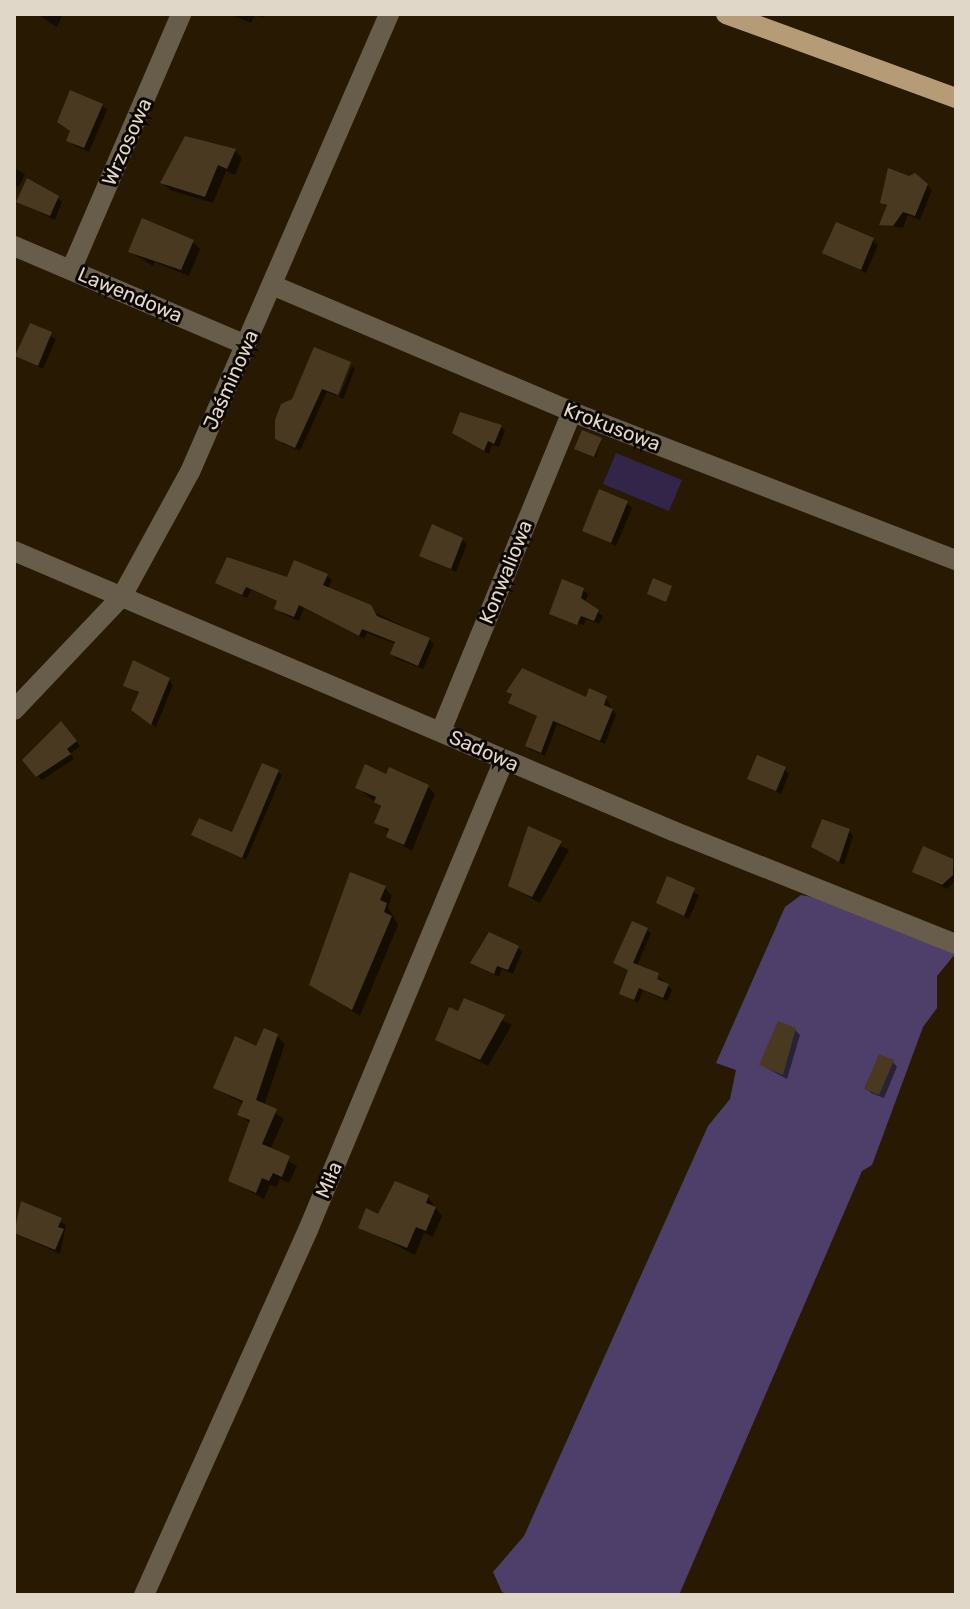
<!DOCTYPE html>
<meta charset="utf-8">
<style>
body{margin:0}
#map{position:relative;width:970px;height:1609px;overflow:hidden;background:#281a02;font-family:Rubik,sans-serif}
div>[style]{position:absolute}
.green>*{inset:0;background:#33254a}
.forest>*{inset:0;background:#4d3f69}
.shadow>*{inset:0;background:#0007}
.building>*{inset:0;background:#493921}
.minor>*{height:20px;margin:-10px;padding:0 10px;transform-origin:10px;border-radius:10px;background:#685c4a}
.major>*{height:20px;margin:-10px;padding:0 10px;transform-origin:10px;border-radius:10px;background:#b69c76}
span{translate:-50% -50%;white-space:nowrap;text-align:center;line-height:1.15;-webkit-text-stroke:6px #0c0601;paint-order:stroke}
.street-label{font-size:20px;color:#e1d7c9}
.frame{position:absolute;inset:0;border:16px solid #e1d7c9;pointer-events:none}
</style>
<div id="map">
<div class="green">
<div style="clip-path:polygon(616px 453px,682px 480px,669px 511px,603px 484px)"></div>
</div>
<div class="forest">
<div style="clip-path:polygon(801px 895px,829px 900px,955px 954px,937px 976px,937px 1008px,923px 1027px,872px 1165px,862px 1171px,679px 1595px,509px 1595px,502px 1592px,493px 1572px,524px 1536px,708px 1126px,730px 1099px,736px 1070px,716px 1063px,785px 907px)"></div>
</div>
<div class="shadow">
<div style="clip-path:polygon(37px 14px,63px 14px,57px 27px)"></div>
<div style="clip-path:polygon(229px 14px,265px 14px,263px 18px,255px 15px,251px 23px)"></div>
<div style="clip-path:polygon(102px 105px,107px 110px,89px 152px,73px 145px,68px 140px)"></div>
<div style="clip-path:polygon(235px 151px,242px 158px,235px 175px,226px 171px,213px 203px,170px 190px,162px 182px)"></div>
<div style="clip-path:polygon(14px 168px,25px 174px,19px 187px,14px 185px)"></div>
<div style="clip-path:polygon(927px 185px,932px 190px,920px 220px,908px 215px,903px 228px,882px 225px,888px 208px,882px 202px)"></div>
<div style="clip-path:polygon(57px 197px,62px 202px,55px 220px,19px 202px)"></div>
<div style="clip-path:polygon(873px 240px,878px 245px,866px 273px,825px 253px)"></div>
<div style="clip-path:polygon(192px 241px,200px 249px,189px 276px,155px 262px,153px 266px,130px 252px)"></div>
<div style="clip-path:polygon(31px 326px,56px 339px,43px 369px,18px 356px)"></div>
<div style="clip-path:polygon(349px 363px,336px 396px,327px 392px,300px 451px,282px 443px,277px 420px)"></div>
<div style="clip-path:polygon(352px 366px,355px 369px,343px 399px,339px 397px)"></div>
<div style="clip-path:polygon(501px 426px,505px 431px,499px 447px,492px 445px,489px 454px,459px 437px)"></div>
<div style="clip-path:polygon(601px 440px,596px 458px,578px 450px)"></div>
<div style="clip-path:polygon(627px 503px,632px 508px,616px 546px,585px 531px)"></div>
<div style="clip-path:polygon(462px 539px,467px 544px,456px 572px,421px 555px)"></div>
<div style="clip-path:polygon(327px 576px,332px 580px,328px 589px,429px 639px,434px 644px,423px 669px,397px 659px,393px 654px,396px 644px,367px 633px,364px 639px,304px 608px,299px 621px,281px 613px,279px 602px,251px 590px,247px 598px,218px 583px)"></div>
<div style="clip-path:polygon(583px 590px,588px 594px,585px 603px,603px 616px,599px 624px,586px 619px,584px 625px,554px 614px)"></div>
<div style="clip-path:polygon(169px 680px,173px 685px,156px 727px,138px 715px,140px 694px,125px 685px)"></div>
<div style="clip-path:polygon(514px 680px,587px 700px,606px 698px,616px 715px,605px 744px,557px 724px,545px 756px,531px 750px,527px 746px,539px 717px,510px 703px)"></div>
<div style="clip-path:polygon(66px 729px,80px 746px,70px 754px,74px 759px,42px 780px,37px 776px)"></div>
<div style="clip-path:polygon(784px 769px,789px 774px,781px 794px,749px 778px)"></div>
<div style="clip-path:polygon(278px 772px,282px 775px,246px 860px,194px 835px,233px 835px)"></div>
<div style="clip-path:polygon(387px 776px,427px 786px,435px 794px,412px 851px,388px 837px,390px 833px,376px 822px,382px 808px,357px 787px)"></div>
<div style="clip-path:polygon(530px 829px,569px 850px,540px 903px,510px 886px)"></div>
<div style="clip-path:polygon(848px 831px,853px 836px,844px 865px,813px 847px)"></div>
<div style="clip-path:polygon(952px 861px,956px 880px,947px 889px,914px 872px)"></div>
<div style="clip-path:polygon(668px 879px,699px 895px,689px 919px,658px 903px)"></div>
<div style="clip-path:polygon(385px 888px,392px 896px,388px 907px,398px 925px,360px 1016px,311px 984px)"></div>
<div style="clip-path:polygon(647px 930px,651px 933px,637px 966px,655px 989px,660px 977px,672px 990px,667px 1001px,643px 990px,638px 1003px,621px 994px,630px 971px,616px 963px)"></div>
<div style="clip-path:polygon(480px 946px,518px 948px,522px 952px,513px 974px,502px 969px,499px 977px,473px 963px)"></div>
<div style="clip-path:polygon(465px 1001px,512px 1025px,488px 1066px,438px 1040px)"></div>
<div style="clip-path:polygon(795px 1030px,800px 1035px,787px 1079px,761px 1065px)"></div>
<div style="clip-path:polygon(277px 1036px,285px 1044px,264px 1106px,284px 1119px,270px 1150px,297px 1166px,289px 1183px,280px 1179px,277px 1187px,270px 1185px,264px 1199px,230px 1180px,251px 1124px,239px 1114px,244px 1104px,215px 1088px)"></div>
<div style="clip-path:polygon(893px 1062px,897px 1067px,884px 1098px,871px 1093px,867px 1088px)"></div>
<div style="clip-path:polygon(428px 1197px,442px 1216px,433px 1237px,424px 1233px,415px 1255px,361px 1227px)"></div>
<div style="clip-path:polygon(22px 1203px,66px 1225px,60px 1254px,14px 1233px)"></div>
</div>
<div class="building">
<div style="clip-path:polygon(70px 90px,103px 104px,84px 148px,66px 141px,70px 131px,57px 122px)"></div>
<div style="clip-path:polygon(185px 136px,236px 149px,227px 169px,218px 165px,205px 197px,160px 183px)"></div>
<div style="clip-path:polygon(888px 168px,909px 176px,915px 173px,928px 184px,915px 216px,903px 212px,893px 226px,879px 225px,887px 205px,880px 203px)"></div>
<div style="clip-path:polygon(27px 178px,59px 196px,50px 216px,16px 202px)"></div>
<div style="clip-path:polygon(142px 218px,194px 240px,181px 270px,128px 252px)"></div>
<div style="clip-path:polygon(836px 222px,874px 238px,861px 270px,822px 253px)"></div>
<div style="clip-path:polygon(30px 323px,52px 332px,38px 366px,15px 356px)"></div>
<div style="clip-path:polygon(314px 347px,351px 362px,338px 395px,322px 389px,295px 448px,275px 439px,275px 420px,281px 404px,292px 399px)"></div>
<div style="clip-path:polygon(460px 412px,502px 425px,494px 444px,488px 441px,484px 451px,452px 433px)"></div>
<div style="clip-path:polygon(582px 430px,602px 438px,594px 457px,574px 449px)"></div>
<div style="clip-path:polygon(599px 489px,628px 501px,611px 543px,582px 531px)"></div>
<div style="clip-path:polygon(432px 524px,463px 538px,451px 569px,419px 556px)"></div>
<div style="clip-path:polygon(227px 557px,287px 577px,294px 560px,328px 574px,323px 585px,371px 605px,377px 616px,430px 638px,418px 666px,390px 654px,395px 642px,362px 629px,359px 636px,299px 605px,294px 617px,274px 609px,277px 601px,246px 587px,242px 595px,215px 583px)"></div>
<div style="clip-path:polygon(653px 578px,672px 586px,666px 602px,647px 594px)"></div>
<div style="clip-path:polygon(562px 579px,584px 588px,581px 598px,599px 610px,594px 621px,581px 616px,577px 625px,549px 614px)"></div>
<div style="clip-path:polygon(133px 660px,170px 678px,151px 725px,131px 710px,139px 692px,123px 686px)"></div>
<div style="clip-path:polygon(522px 668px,586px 697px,589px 688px,607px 696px,604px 705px,613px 709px,600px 741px,553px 721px,541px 753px,525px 746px,537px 716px,508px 703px,512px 694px,506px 692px)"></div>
<div style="clip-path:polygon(61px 721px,77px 741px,67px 749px,71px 754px,36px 777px,22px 760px)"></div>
<div style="clip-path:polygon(757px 755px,786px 767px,776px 791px,747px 779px)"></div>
<div style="clip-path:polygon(262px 763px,279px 770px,242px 858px,191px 835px,199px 818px,232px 832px)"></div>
<div style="clip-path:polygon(365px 764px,386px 774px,389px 767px,429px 785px,404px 845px,386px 837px,389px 829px,374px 823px,381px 806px,374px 802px,376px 797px,355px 788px)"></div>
<div style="clip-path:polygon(822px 819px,850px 829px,839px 862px,811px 847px)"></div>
<div style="clip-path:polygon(528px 826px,562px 841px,532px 897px,508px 886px)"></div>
<div style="clip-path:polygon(923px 846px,953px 859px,953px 875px,942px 885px,912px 872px)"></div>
<div style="clip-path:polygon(350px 872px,386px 886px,380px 900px,387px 903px,384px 912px,392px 916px,352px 1010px,309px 985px)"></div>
<div style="clip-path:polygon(667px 876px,695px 888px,684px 916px,656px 903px)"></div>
<div style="clip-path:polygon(632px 921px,648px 928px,633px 963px,659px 973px,657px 979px,669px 984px,663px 998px,639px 988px,634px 1000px,619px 994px,628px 970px,613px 963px)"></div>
<div style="clip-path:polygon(489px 932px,519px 946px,508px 970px,497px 966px,494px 974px,470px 963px)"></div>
<div style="clip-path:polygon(464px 998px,505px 1015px,480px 1060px,435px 1040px,449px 1007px,458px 1011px)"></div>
<div style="clip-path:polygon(778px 1021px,796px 1028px,783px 1075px,759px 1065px)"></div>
<div style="clip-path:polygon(264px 1028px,278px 1034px,256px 1100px,277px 1109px,262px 1144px,290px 1156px,282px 1177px,273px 1173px,269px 1181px,262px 1178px,256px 1193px,228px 1181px,250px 1120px,237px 1115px,243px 1101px,213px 1088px,235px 1036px,256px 1046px)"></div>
<div style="clip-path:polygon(879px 1054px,894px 1060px,879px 1095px,864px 1089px)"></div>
<div style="clip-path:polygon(395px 1181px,429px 1195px,426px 1203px,436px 1207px,426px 1231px,416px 1227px,407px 1248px,358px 1228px,366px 1208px,378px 1214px)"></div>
<div style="clip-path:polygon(21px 1201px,62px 1218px,58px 1227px,64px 1229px,55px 1250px,14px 1233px)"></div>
</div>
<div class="minor">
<div style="left:14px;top:246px;width:252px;rotate:23.1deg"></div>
<div style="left:71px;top:270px;width:279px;rotate:-66.7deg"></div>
<div style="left:272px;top:285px;width:326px;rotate:22.9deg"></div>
<div style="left:572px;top:412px;width:412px;rotate:21.1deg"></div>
<div style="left:14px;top:551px;width:716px;rotate:23.02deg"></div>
<div style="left:673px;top:831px;width:305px;rotate:21.8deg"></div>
<div style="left:14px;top:710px;width:157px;rotate:-46.5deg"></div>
<div style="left:122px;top:596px;width:141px;rotate:-61.3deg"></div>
<div style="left:190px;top:472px;width:499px;rotate:-66.5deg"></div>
<div style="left:441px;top:731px;width:345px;rotate:-67.7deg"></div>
<div style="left:144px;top:1595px;width:400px;rotate:-65.8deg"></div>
<div style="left:308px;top:1230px;width:509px;rotate:-67.36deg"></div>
</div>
<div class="major">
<div style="left:726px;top:14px;width:245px;rotate:20.1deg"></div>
</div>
<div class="street-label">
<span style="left:127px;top:142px;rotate:-66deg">Wrzosowa</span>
<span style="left:130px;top:295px;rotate:23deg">Lawendowa</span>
<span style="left:231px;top:380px;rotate:-66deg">Jaśminowa</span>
<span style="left:612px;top:427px;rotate:21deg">Krokusowa</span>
<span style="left:506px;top:572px;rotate:-68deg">Konwaliowa</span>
<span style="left:484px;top:751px;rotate:24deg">Sadowa</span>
<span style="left:329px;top:1180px;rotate:-67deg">Miła</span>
</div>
<div class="frame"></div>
</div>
